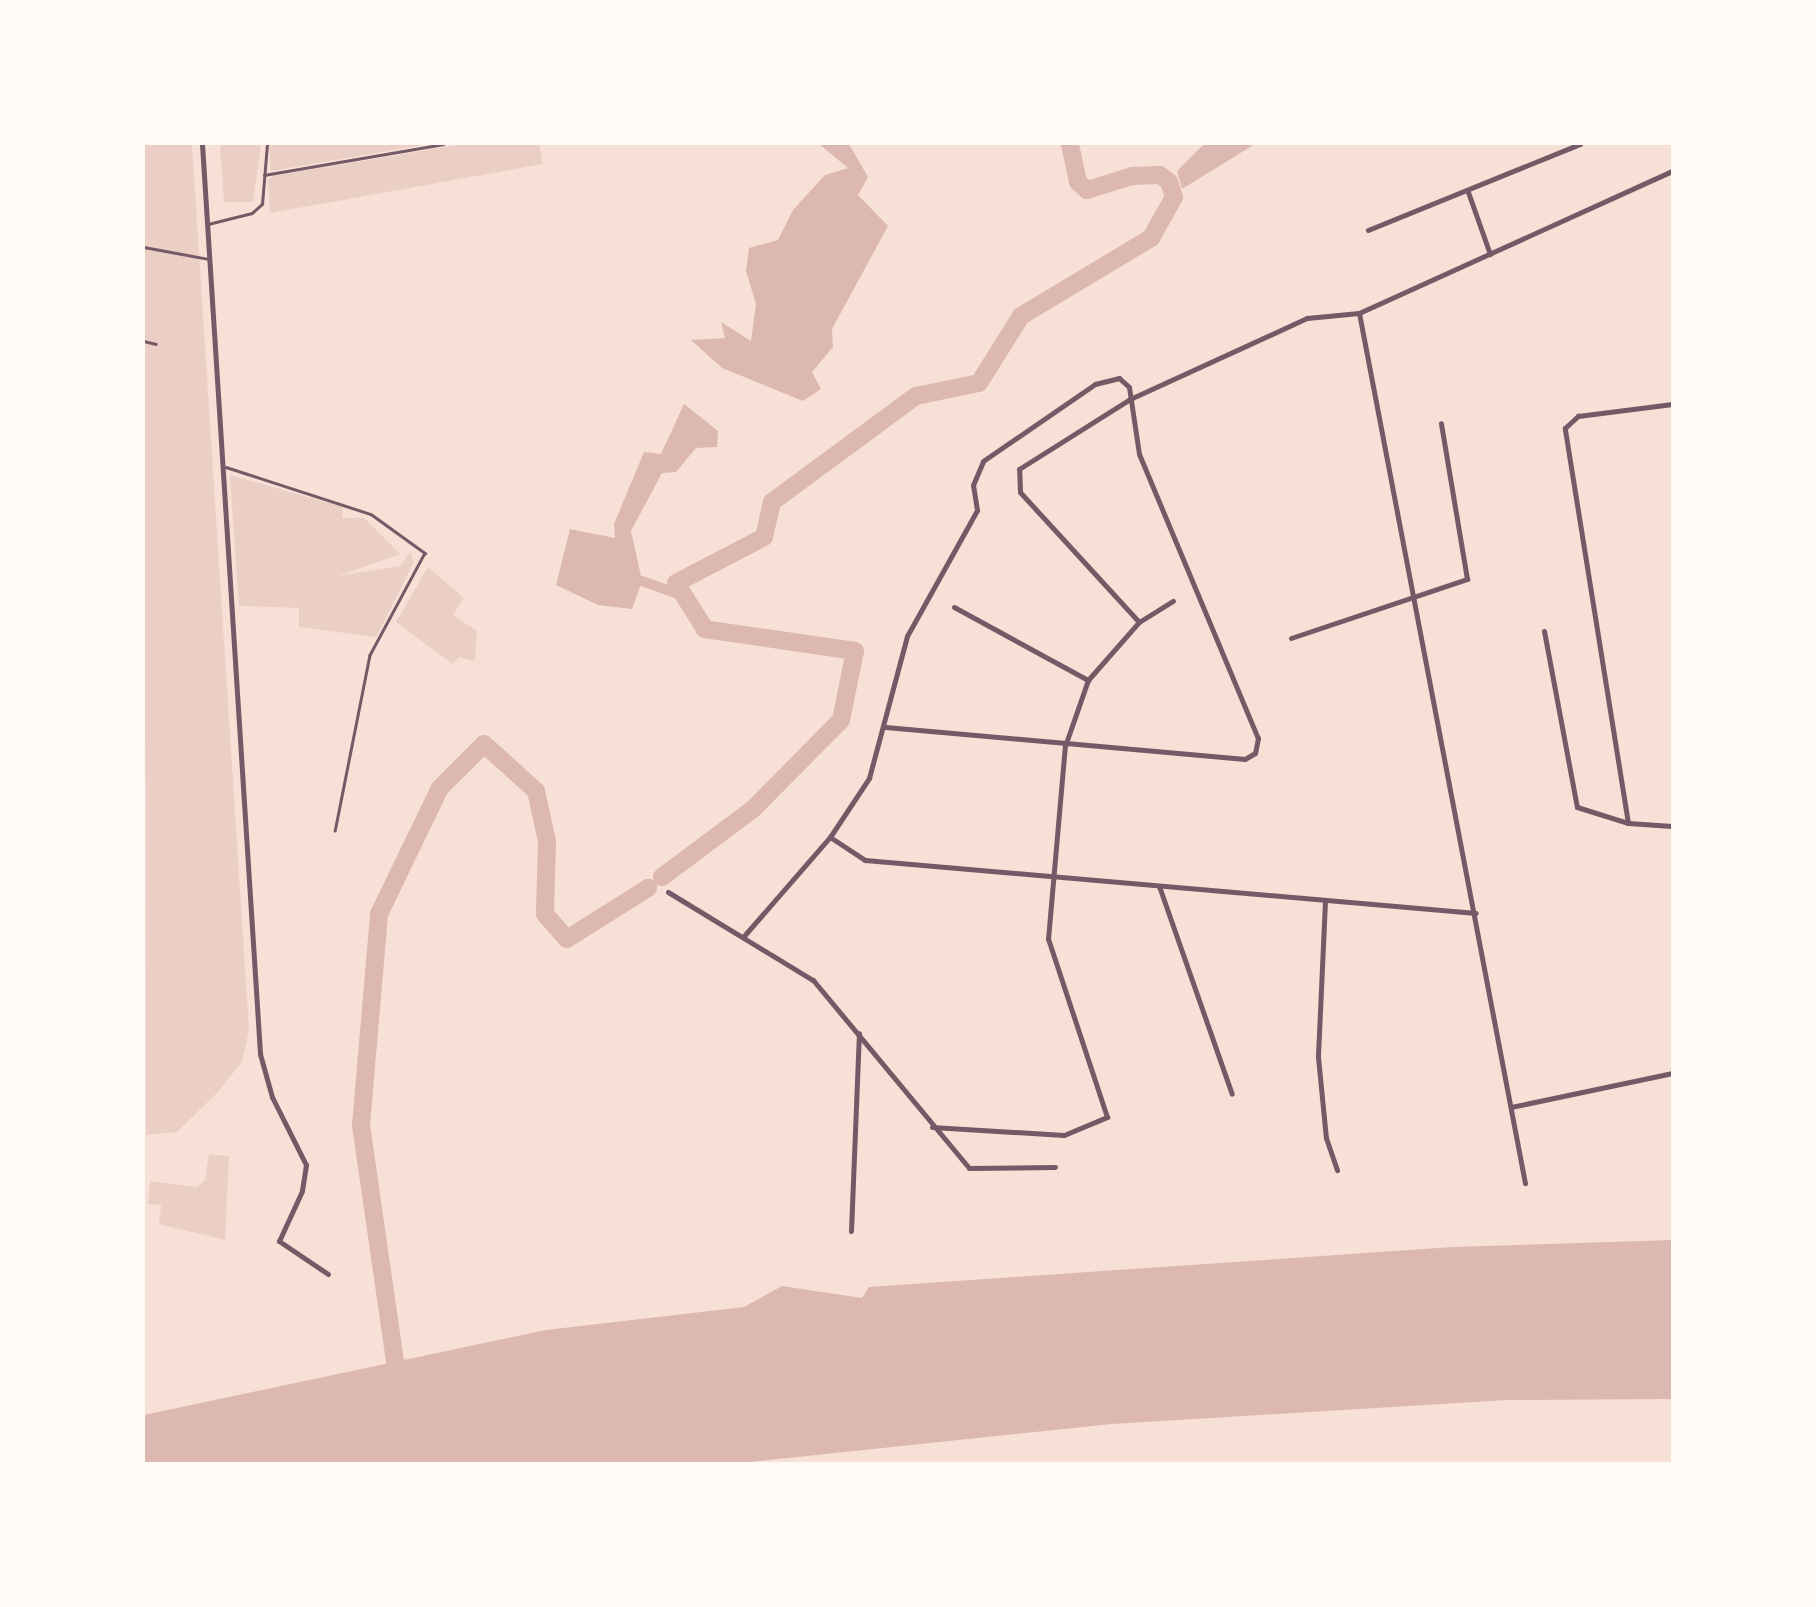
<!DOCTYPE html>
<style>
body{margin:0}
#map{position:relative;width:1816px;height:1607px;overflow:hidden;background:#f7e1d7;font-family:"Fira Sans Condensed",sans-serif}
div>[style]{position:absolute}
.green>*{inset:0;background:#ebcfc5}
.water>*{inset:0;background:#dcb8b0}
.canal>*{height:10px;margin:-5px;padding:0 5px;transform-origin:5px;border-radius:5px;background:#dcb8b0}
.river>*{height:18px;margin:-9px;padding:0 9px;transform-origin:9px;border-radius:9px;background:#dcb8b0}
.service>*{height:2.5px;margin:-1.25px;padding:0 1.25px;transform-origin:1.25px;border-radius:1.25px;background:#755966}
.minor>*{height:5px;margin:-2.5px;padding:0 2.5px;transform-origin:2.5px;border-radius:2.5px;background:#755966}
span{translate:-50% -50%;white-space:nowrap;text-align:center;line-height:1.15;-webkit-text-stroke:7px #fffaf5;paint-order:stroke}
.frame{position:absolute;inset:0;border:145px solid #fffaf5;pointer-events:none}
</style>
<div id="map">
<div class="green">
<div style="clip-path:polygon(144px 144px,192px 144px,249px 1030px,242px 1062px,217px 1093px,177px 1132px,146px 1135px)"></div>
<div style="clip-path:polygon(220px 144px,261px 144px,253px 202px,224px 202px)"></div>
<div style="clip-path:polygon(269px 144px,429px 144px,271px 171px)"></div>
<div style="clip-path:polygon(463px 144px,539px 144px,543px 164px,270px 213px,268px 180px,273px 176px)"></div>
<div style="clip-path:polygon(230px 475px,343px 507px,342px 518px,364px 518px,400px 554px,338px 576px,400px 566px,410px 552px,414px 562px,376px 637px,299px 627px,299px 608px,239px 606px)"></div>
<div style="clip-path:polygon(428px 567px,464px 598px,453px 615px,477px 631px,475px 661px,459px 657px,453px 664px,396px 622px)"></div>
<div style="clip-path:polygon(209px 1154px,229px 1156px,225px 1240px,159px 1224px,161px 1205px,148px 1204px,150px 1181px,197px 1187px,205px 1180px)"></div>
</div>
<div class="water">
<div style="clip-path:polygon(819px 144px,849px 144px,868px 177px,858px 195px,888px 226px,832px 329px,833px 347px,812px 372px,821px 389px,803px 401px,722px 368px,691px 340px,725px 338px,721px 322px,751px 341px,756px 304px,746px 271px,749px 248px,778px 240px,793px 210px,825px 175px,848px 168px)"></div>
<div style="clip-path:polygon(1204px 144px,1255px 144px,1182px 189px,1177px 171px)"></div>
<div style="clip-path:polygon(684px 404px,718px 431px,717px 447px,696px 448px,676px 472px,662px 473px,631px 531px,642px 581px,632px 609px,598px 605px,556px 585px,570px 529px,615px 538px,614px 524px,644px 452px,661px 454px)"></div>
<div style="clip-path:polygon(1672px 1240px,1672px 1399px,1507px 1400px,1112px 1424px,730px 1464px,144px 1463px,144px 1415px,546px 1330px,744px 1307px,782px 1286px,862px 1298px,869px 1287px,1453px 1247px)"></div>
</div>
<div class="canal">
<div style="left:642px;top:581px;width:45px;rotate:19.7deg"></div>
</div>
<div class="river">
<div style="left:662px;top:877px;width:114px;rotate:-36.8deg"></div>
<div style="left:753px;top:809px;width:125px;rotate:-45.3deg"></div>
<div style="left:841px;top:720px;width:70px;rotate:-78.5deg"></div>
<div style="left:855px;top:651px;width:152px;rotate:-171.7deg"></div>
<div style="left:705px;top:629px;width:54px;rotate:-122.2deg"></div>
<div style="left:676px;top:583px;width:99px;rotate:-27.6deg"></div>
<div style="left:764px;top:537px;width:36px;rotate:-77deg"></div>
<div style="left:772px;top:502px;width:179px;rotate:-36.4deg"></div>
<div style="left:916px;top:396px;width:64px;rotate:-11.7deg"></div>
<div style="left:979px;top:383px;width:79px;rotate:-57.9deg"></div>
<div style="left:1021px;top:316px;width:152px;rotate:-31deg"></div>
<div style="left:1151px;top:238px;width:47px;rotate:-60.7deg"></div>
<div style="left:1174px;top:197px;width:16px;rotate:-108deg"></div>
<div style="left:1169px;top:182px;width:11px;rotate:-142deg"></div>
<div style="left:1160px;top:175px;width:28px;rotate:178deg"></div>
<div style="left:1132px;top:176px;width:47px;rotate:162.7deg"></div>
<div style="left:1087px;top:190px;width:12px;rotate:-138deg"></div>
<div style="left:1078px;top:182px;width:39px;rotate:-102deg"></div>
<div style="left:398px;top:1382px;width:260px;rotate:-98.2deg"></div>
<div style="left:361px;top:1125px;width:212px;rotate:-85.1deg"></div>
<div style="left:379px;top:914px;width:140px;rotate:-64.2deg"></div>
<div style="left:440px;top:788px;width:62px;rotate:-45deg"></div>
<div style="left:484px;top:744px;width:70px;rotate:42.1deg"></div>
<div style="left:536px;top:791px;width:51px;rotate:77.6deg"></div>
<div style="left:547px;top:841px;width:73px;rotate:91.6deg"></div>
<div style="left:545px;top:914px;width:33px;rotate:49deg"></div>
<div style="left:567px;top:939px;width:96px;rotate:-32.2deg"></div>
</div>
<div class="service">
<div style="left:264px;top:175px;width:182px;rotate:-9.8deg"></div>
<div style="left:208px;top:224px;width:45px;rotate:-14deg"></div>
<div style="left:252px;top:213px;width:13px;rotate:-42deg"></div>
<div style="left:262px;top:204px;width:60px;rotate:-85.2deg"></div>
<div style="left:144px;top:247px;width:66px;rotate:10.5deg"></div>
<div style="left:144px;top:341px;width:12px;rotate:14deg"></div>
<div style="left:226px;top:467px;width:152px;rotate:18deg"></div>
<div style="left:371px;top:514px;width:67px;rotate:35.8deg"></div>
<div style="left:425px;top:553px;width:116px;rotate:118.3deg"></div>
<div style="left:370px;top:655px;width:179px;rotate:101.2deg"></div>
</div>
<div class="minor">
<div style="left:202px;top:144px;width:912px;rotate:86.35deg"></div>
<div style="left:260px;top:1054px;width:45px;rotate:74.4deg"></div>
<div style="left:272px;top:1097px;width:76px;rotate:63.4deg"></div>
<div style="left:306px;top:1165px;width:26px;rotate:99deg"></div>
<div style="left:302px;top:1191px;width:55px;rotate:114.7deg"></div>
<div style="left:279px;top:1241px;width:59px;rotate:34deg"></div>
<div style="left:1468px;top:192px;width:66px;rotate:70.5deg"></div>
<div style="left:1368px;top:230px;width:229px;rotate:-22.1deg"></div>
<div style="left:1359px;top:313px;width:886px;rotate:79.2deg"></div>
<div style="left:954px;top:607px;width:153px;rotate:28.6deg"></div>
<div style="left:1139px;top:622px;width:176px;rotate:-132.5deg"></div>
<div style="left:1020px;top:492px;width:23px;rotate:-92deg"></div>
<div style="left:1019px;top:469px;width:131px;rotate:-32.2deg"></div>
<div style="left:1130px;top:399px;width:195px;rotate:-24.6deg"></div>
<div style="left:1307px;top:318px;width:52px;rotate:-5.5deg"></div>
<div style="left:1359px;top:313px;width:344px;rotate:-24.4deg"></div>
<div style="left:1544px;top:631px;width:179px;rotate:79.4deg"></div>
<div style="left:1577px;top:807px;width:53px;rotate:17.4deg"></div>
<div style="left:1628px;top:823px;width:44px;rotate:3.9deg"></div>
<div style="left:1291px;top:638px;width:186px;rotate:-18.5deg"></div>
<div style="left:1467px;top:579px;width:158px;rotate:-99.5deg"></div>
<div style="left:1628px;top:823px;width:400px;rotate:-99.1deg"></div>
<div style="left:1565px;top:428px;width:18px;rotate:-43deg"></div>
<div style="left:1578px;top:416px;width:95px;rotate:-7.3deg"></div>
<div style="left:830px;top:837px;width:42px;rotate:33.3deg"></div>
<div style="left:865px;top:860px;width:613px;rotate:4.96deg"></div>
<div style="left:1159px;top:886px;width:220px;rotate:70.7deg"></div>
<div style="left:668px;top:892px;width:170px;rotate:31.3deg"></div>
<div style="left:813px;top:980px;width:244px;rotate:50.3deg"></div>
<div style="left:969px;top:1168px;width:86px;rotate:-0.7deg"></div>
<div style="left:1325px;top:901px;width:156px;rotate:92.6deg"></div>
<div style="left:1318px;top:1057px;width:81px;rotate:84.4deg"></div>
<div style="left:1326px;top:1138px;width:34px;rotate:71deg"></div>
<div style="left:743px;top:937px;width:133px;rotate:-49deg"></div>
<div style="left:830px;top:837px;width:71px;rotate:-56.5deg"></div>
<div style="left:869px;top:778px;width:147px;rotate:-75deg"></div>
<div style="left:907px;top:636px;width:144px;rotate:-60.9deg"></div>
<div style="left:977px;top:510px;width:25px;rotate:-99deg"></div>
<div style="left:973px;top:485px;width:26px;rotate:-67deg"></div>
<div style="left:983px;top:461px;width:136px;rotate:-34.5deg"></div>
<div style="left:1095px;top:384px;width:25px;rotate:-14deg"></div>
<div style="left:1119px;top:378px;width:13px;rotate:42deg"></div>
<div style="left:1129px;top:387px;width:68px;rotate:81.5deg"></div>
<div style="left:1139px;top:454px;width:308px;rotate:67.3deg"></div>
<div style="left:1258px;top:738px;width:15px;rotate:101deg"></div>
<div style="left:1255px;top:753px;width:12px;rotate:149deg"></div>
<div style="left:1245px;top:759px;width:361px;rotate:-174.9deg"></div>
<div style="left:1511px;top:1107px;width:165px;rotate:-11.9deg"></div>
<div style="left:932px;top:1127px;width:132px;rotate:3.5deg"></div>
<div style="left:1064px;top:1135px;width:47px;rotate:-22.7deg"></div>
<div style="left:1107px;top:1117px;width:188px;rotate:-108.3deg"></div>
<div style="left:1048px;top:939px;width:194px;rotate:-85deg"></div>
<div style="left:1065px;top:746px;width:70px;rotate:-70.8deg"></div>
<div style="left:1088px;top:680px;width:77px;rotate:-48.7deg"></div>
<div style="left:1139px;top:622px;width:40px;rotate:-32deg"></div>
<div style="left:851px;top:1231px;width:198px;rotate:-87.7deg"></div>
</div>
<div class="frame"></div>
</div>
